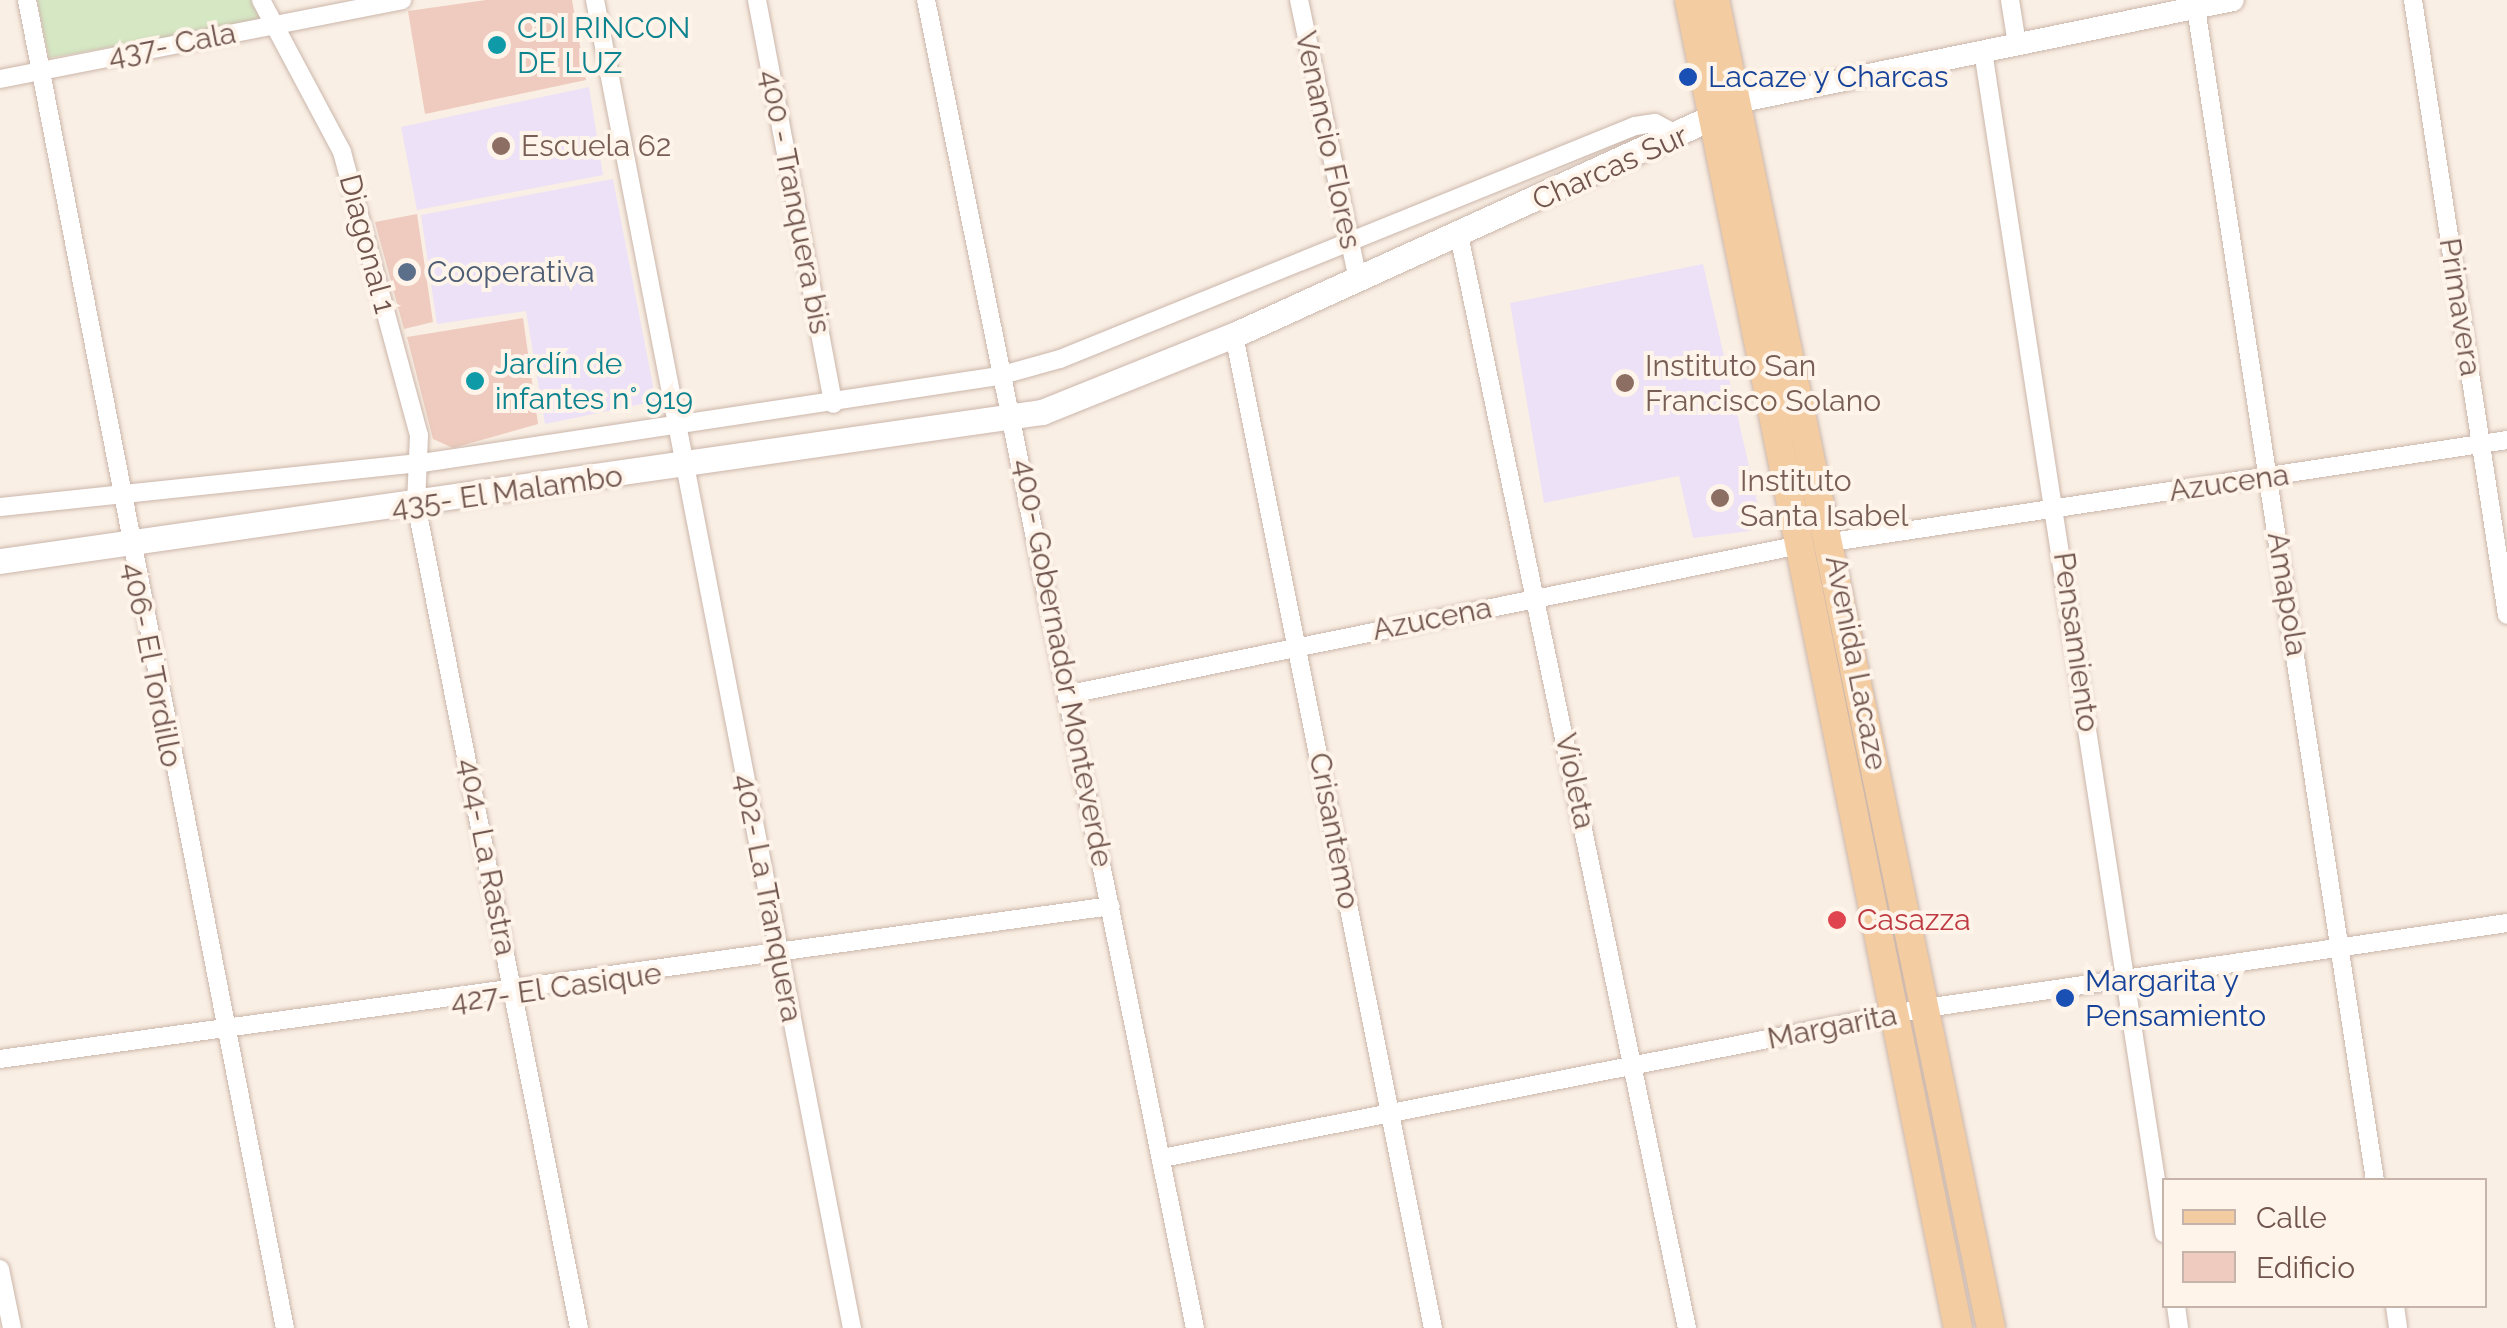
<!DOCTYPE html>
<meta charset="utf-8">
<style>
body{margin:0}
#map{position:relative;width:2507px;height:1328px;overflow:hidden;background:#faefe4;font-family:Raleway,sans-serif}
div>[style]{position:absolute}
.education>*{inset:0;background:#ece1f6}
.green>*{inset:0;background:#d6e7c4}
.building>*{inset:0;background:#eecbbe}
.roads{filter:drop-shadow(0 0 2px #cbb6ab) drop-shadow(0 0 2px #cbb6ab)}
.minor>*{height:18px;margin:-9px;padding:0 9px;transform-origin:9px;border-radius:9px;background:#fff}
.tertiary>*{height:22px;margin:-11px;padding:0 11px;transform-origin:11px;border-radius:11px;background:#fff}
.secondary>*{height:25px;margin:-12.5px;padding:0 12.5px;transform-origin:12.5px;border-radius:12.5px;background:#fff}
.primary>*{height:28px;margin:-14px;padding:0 14px;transform-origin:14px;border-radius:14px;background:#f4cca1}
.dots>*{width:28px;height:28px;translate:-50% -50%;box-sizing:border-box;border:5px solid #fef4ea;border-radius:50%}
span{translate:-50% -50%;white-space:nowrap;text-align:center;line-height:1.15;-webkit-text-stroke:8px #fef4ea;paint-order:stroke}
.culture-label{font-size:30px;color:#0d838f}
.left{translate:0 -50%;text-align:left}
.street-label{font-size:30px;color:#71554c}
.transit-label{font-size:30px;color:#164399}
.education-label{font-size:30px;color:#785e54}
.service-label{font-size:30px;color:#4e5e75}
.health-label{font-size:30px;color:#be3a42}
.legend{position:absolute;left:2162px;top:1178px;width:325px;height:130px;box-sizing:border-box;background:#fef4ea;border:2px solid #c6b4ab;margin:0;padding:12px 18px;list-style:none;font-size:30px;color:#71554c}
.legend li{display:flex;align-items:center;gap:20px;height:50px}
.legend b{width:50px;border:2px solid #c6b4ab}
</style>
<div id="map">
<div class="education">
<div style="clip-path:polygon(589px 87px,603px 175px,417px 210px,401px 127px)"></div>
<div style="clip-path:polygon(613px 179px,656px 401px,545px 424px,526px 311px,437px 324px,421px 215px)"></div>
<div style="clip-path:polygon(1703px 264px,1761px 519px,1750px 531px,1693px 538px,1679px 476px,1544px 503px,1510px 303px)"></div>
</div>
<div class="green">
<div style="clip-path:polygon(37px 0,252px 0,265px 20px,49px 58px)"></div>
</div>
<div class="building">
<div style="clip-path:polygon(486px 0,572px 0,586px 80px,425px 114px,408px 11px)"></div>
<div style="clip-path:polygon(417px 214px,433px 322px,404px 329px,375px 222px)"></div>
<div style="clip-path:polygon(523px 318px,538px 424px,453px 448px,433px 439px,407px 337px)"></div>
</div>
<div class="roads">
<div class="minor">
<div style="left:27px;top:0;width:1353px;rotate:79.01deg"></div>
<div style="left:261px;top:0;width:172px;rotate:61.9deg"></div>
<div style="left:342px;top:152px;width:293px;rotate:74.8deg"></div>
<div style="left:419px;top:435px;width:69px;rotate:92.5deg"></div>
<div style="left:416px;top:504px;width:840px;rotate:78.81deg"></div>
<div style="left:595px;top:0;width:1353px;rotate:79.05deg"></div>
<div style="left:757px;top:0;width:411px;rotate:79.3deg"></div>
<div style="left:926px;top:0;width:1355px;rotate:78.55deg"></div>
<div style="left:1299px;top:0;width:287px;rotate:78.1deg"></div>
<div style="left:2010px;top:0;width:45px;rotate:81deg"></div>
<div style="left:2413px;top:0;width:622px;rotate:81.31deg"></div>
<div style="left:2196px;top:8px;width:1186px;rotate:81.32deg"></div>
<div style="left:1983px;top:51px;width:1196px;rotate:81.29deg"></div>
<div style="left:0;top:79px;width:410px;rotate:-11.1deg"></div>
<div style="left:1459px;top:235px;width:1117px;rotate:78.22deg"></div>
<div style="left:1234px;top:335px;width:1013px;rotate:78.67deg"></div>
<div style="left:0;top:507px;width:424px;rotate:-6deg"></div>
<div style="left:422px;top:463px;width:584px;rotate:-8.57deg"></div>
<div style="left:999px;top:376px;width:63px;rotate:-15.6deg"></div>
<div style="left:1060px;top:359px;width:620px;rotate:-22.06deg"></div>
<div style="left:1635px;top:126px;width:20px;rotate:-9deg"></div>
<div style="left:1655px;top:123px;width:27px;rotate:28deg"></div>
<div style="left:1832px;top:542px;width:683px;rotate:-8.59deg"></div>
<div style="left:1070px;top:694px;width:740px;rotate:-11.54deg"></div>
<div style="left:0;top:1059px;width:1121px;rotate:-7.84deg"></div>
<div style="left:1162px;top:1158px;width:779px;rotate:-11.11deg"></div>
<div style="left:1926px;top:1008px;width:587px;rotate:-8.32deg"></div>
<div style="left:0;top:1269px;width:60px;rotate:78.5deg"></div>
<div style="left:2176px;top:1306px;width:22px;rotate:82deg"></div>
<div style="left:2395px;top:1306px;width:22px;rotate:82deg"></div>
</div>
<div class="tertiary">
<div style="left:1742px;top:101px;width:501px;rotate:-11.62deg"></div>
</div>
<div class="secondary">
<div style="left:0;top:561px;width:1053px;rotate:-8.14deg"></div>
<div style="left:1042px;top:412px;width:207px;rotate:-21.9deg"></div>
<div style="left:1234px;top:335px;width:545px;rotate:-24.5deg"></div>
</div>
<div class="primary">
<div style="left:1689px;top:0;width:1355px;rotate:78.55deg"></div>
<div style="left:1715px;top:0;width:1356px;rotate:78.26deg"></div>
</div>
</div>
<div class="dots">
<div style="left:497px;top:45px;background:#0f9aa8"></div>
<div style="left:1688px;top:77px;background:#1a4fb4"></div>
<div style="left:501px;top:146px;background:#8d6e63"></div>
<div style="left:407px;top:272px;background:#5c6f8a"></div>
<div style="left:475px;top:381px;background:#0f9aa8"></div>
<div style="left:1625px;top:383px;background:#8d6e63"></div>
<div style="left:1720px;top:498px;background:#8d6e63"></div>
<div style="left:1837px;top:920px;background:#e0444e"></div>
<div style="left:2065px;top:998px;background:#1a4fb4"></div>
</div>
<div class="culture-label">
<span class="left" style="left:517px;top:45px">CDI RINCON<br>DE LUZ</span>
<span class="left" style="left:495px;top:381px">Jardín de<br>infantes n° 919</span>
</div>
<div class="street-label">
<span style="left:172px;top:45px;rotate:-11deg">437- Cala</span>
<span style="left:1328px;top:140px;rotate:78deg">Venancio Flores</span>
<span style="left:1610px;top:168px;rotate:-24deg">Charcas Sur</span>
<span style="left:795px;top:202px;rotate:79deg">400 - Tranquera bis</span>
<span style="left:367px;top:244px;rotate:75deg">Diagonal 1</span>
<span style="left:2460px;top:307px;rotate:81deg">Primavera</span>
<span style="left:2229px;top:483px;rotate:-8deg">Azucena</span>
<span style="left:507px;top:492px;rotate:-8deg">435- El Malambo</span>
<span style="left:2287px;top:594px;rotate:81deg">Amapola</span>
<span style="left:1432px;top:619px;rotate:-11deg">Azucena</span>
<span style="left:2076px;top:642px;rotate:82deg">Pensamiento</span>
<span style="left:1063px;top:663px;rotate:79deg">400- Gobernador Monteverde</span>
<span style="left:1856px;top:663px;rotate:79deg">Avenida Lacaze</span>
<span style="left:152px;top:665px;rotate:79deg">406- El Tordillo</span>
<span style="left:1575px;top:781px;rotate:78deg">Violeta</span>
<span style="left:1334px;top:831px;rotate:79deg">Crisantemo</span>
<span style="left:487px;top:857px;rotate:79deg">404- La Rastra</span>
<span style="left:768px;top:898px;rotate:79deg">402- La Tranquera</span>
<span style="left:556px;top:988px;rotate:-8deg">427- El Casique</span>
<span style="left:1832px;top:1027px;rotate:-11deg">Margarita</span>
</div>
<div class="transit-label">
<span class="left" style="left:1708px;top:77px">Lacaze y Charcas</span>
<span class="left" style="left:2085px;top:998px">Margarita y<br>Pensamiento</span>
</div>
<div class="education-label">
<span class="left" style="left:521px;top:146px">Escuela 62</span>
<span class="left" style="left:1645px;top:383px">Instituto San<br>Francisco Solano</span>
<span class="left" style="left:1740px;top:498px">Instituto<br>Santa Isabel</span>
</div>
<div class="service-label">
<span class="left" style="left:427px;top:272px">Cooperativa</span>
</div>
<div class="health-label">
<span class="left" style="left:1857px;top:920px">Casazza</span>
</div>
<ul class="legend">
<li><b style="height:12px;background:#f4cca1"></b>Calle</li>
<li><b style="height:28px;background:#eecbbe"></b>Edificio</li>
</ul>
</div>
